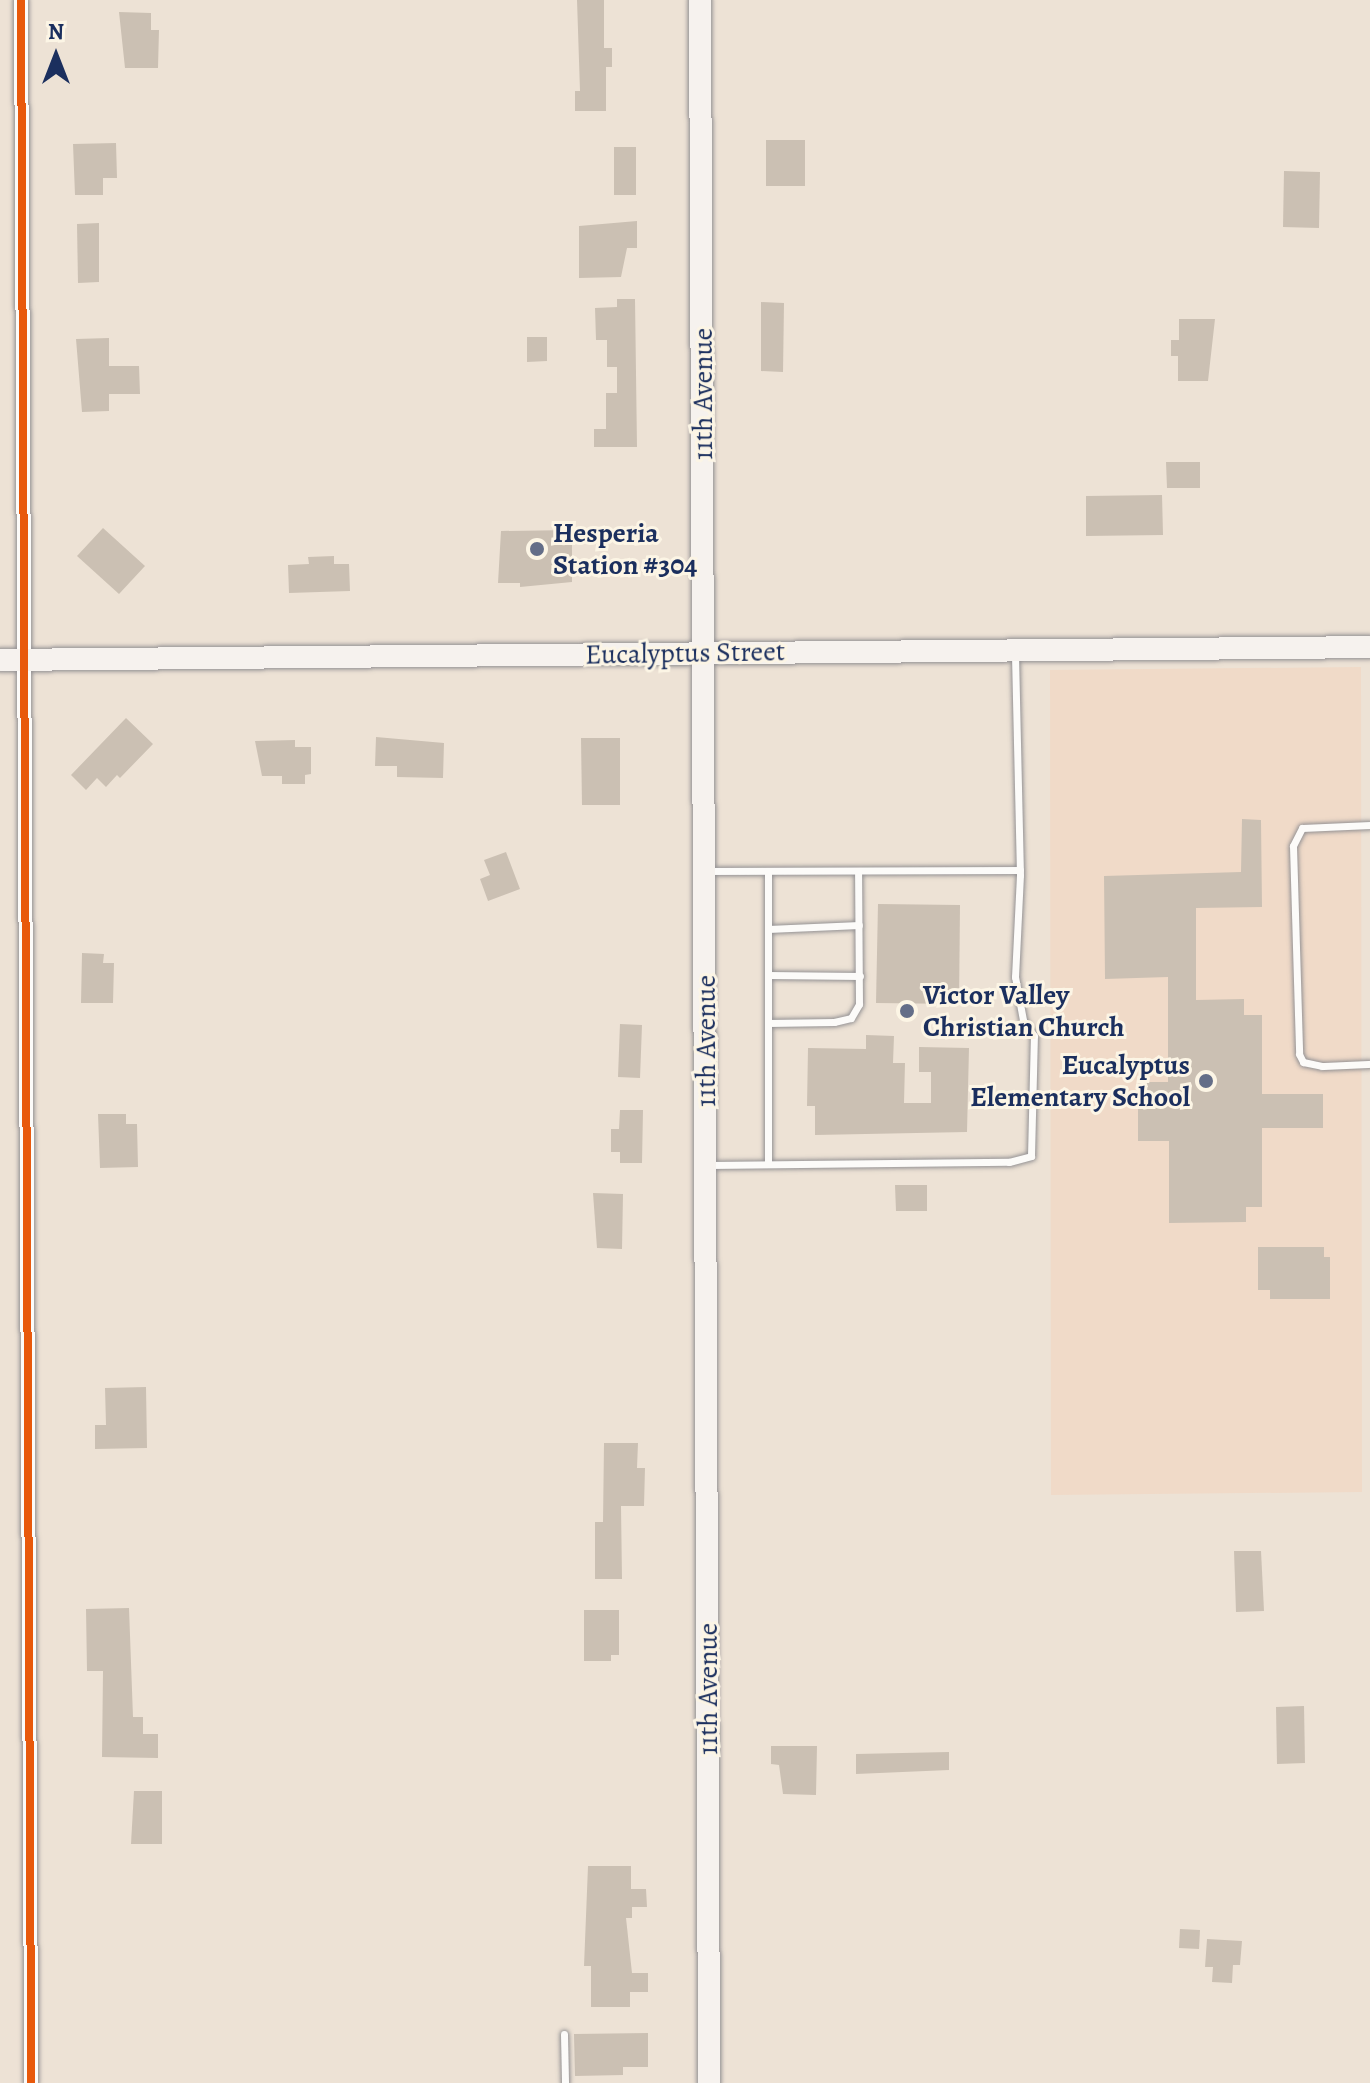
<!DOCTYPE html>
<style>
body{margin:0}
#map{position:relative;width:1370px;height:2083px;overflow:hidden;background:#ede2d5;font-family:Alegreya,serif}
div>[style]{position:absolute}
.built>*{inset:0;background:#f0dac8}
.building>*{inset:0;background:#cbc0b3}
.roads{filter:drop-shadow(0 0 2px #949294) drop-shadow(0 0 2px #949294)}
.lane>*{height:7px;margin:-3.5px;padding:0 3.5px;transform-origin:3.5px;border-radius:3.5px;background:#fcfbf9}
.street>*{height:14px;margin:-7px;padding:0 7px;transform-origin:7px;border-radius:7px;background:#fcfbf9}
.secondary>*{height:22px;margin:-11px;padding:0 11px;transform-origin:11px;border-radius:11px;background:#f6f2ee}
.cycleway>*{height:8px;margin:-4px;padding:0 4px;transform-origin:4px;border-radius:4px;background:#e8590c}
.dots>*{width:22px;height:22px;translate:-50% -50%;box-sizing:border-box;border:4px solid #fcf5e5;border-radius:50%}
span{translate:-50% -50%;white-space:nowrap;text-align:center;line-height:1.15;-webkit-text-stroke:6px #fcf5e5;paint-order:stroke}
.street-label{font-size:28px;color:#1b2f5e}
.poi-label{font-size:28px;color:#1b2f5e;font-weight:700}
.left{translate:0 -50%;text-align:left}
.right{translate:-100% -50%;text-align:right}
.north{position:absolute;left:16px;top:16px;width:80px;height:80px;-webkit-text-stroke:6px #fcf5e5;paint-order:stroke;rotate:0deg;font-size:22px;font-weight:700;line-height:32px;text-align:center;color:#1b2f5e}
.north::after{content:'';display:block;margin:auto;width:28px;height:36px;background:#1b2f5e;clip-path:polygon(50% 0,100% 100%,50% 72%,0 100%)}
</style>
<div id="map">
<div class="built">
<div style="clip-path:polygon(1361px 667px,1362px 1492px,1051px 1495px,1050px 670px)"></div>
</div>
<div class="building">
<div style="clip-path:polygon(577px 0,604px 0,604px 48px,612px 48px,612px 67px,606px 67px,606px 111px,575px 111px,575px 91px,580px 91px)"></div>
<div style="clip-path:polygon(119px 12px,151px 13px,151px 30px,159px 30px,158px 68px,125px 68px)"></div>
<div style="clip-path:polygon(766px 140px,805px 140px,805px 186px,766px 186px)"></div>
<div style="clip-path:polygon(116px 143px,117px 178px,103px 178px,103px 195px,75px 195px,73px 144px)"></div>
<div style="clip-path:polygon(614px 147px,636px 147px,636px 195px,614px 195px)"></div>
<div style="clip-path:polygon(1284px 171px,1320px 172px,1319px 228px,1283px 227px)"></div>
<div style="clip-path:polygon(637px 221px,637px 248px,627px 248px,621px 277px,579px 278px,579px 226px)"></div>
<div style="clip-path:polygon(99px 223px,99px 282px,78px 283px,77px 224px)"></div>
<div style="clip-path:polygon(617px 299px,635px 299px,637px 447px,594px 447px,594px 429px,606px 429px,606px 393px,617px 393px,617px 367px,607px 367px,607px 340px,596px 340px,595px 308px,617px 307px)"></div>
<div style="clip-path:polygon(761px 302px,784px 303px,783px 372px,761px 371px)"></div>
<div style="clip-path:polygon(1179px 319px,1215px 319px,1208px 381px,1178px 381px,1178px 356px,1171px 356px,1171px 340px,1179px 340px)"></div>
<div style="clip-path:polygon(527px 337px,547px 337px,547px 361px,527px 362px)"></div>
<div style="clip-path:polygon(109px 338px,109px 366px,139px 366px,140px 394px,109px 394px,109px 411px,82px 412px,76px 339px)"></div>
<div style="clip-path:polygon(1166px 462px,1200px 462px,1200px 488px,1167px 488px)"></div>
<div style="clip-path:polygon(1162px 495px,1163px 535px,1086px 536px,1086px 496px)"></div>
<div style="clip-path:polygon(103px 528px,145px 566px,119px 594px,77px 556px)"></div>
<div style="clip-path:polygon(572px 530px,572px 582px,520px 587px,520px 583px,498px 583px,501px 531px)"></div>
<div style="clip-path:polygon(334px 556px,334px 564px,349px 564px,350px 591px,289px 593px,288px 565px,309px 564px,308px 557px)"></div>
<div style="clip-path:polygon(126px 718px,153px 744px,120px 778px,117px 775px,106px 787px,97px 778px,86px 790px,71px 775px)"></div>
<div style="clip-path:polygon(376px 737px,444px 743px,443px 778px,397px 777px,397px 766px,375px 766px)"></div>
<div style="clip-path:polygon(581px 738px,620px 738px,620px 805px,582px 805px)"></div>
<div style="clip-path:polygon(295px 740px,295px 747px,311px 747px,311px 774px,305px 775px,305px 784px,282px 784px,282px 776px,262px 776px,255px 741px)"></div>
<div style="clip-path:polygon(1242px 819px,1261px 820px,1262px 907px,1196px 908px,1196px 1000px,1244px 999px,1244px 1015px,1262px 1015px,1262px 1094px,1323px 1094px,1323px 1128px,1262px 1128px,1262px 1207px,1246px 1207px,1246px 1222px,1169px 1223px,1169px 1141px,1138px 1141px,1138px 1082px,1168px 1082px,1168px 977px,1105px 979px,1104px 876px,1241px 872px)"></div>
<div style="clip-path:polygon(506px 852px,520px 889px,488px 901px,480px 879px,490px 875px,484px 860px)"></div>
<div style="clip-path:polygon(878px 904px,960px 905px,959px 1004px,876px 1003px)"></div>
<div style="clip-path:polygon(82px 953px,104px 954px,103px 963px,114px 963px,113px 1003px,81px 1003px)"></div>
<div style="clip-path:polygon(620px 1024px,642px 1025px,640px 1078px,618px 1077px)"></div>
<div style="clip-path:polygon(866px 1035px,894px 1036px,893px 1063px,905px 1063px,904px 1103px,931px 1103px,931px 1072px,919px 1072px,919px 1047px,969px 1048px,967px 1132px,815px 1135px,815px 1106px,807px 1106px,808px 1048px,866px 1049px)"></div>
<div style="clip-path:polygon(620px 1110px,643px 1110px,642px 1163px,620px 1163px,620px 1152px,611px 1152px,611px 1129px,619px 1129px)"></div>
<div style="clip-path:polygon(98px 1114px,126px 1114px,126px 1124px,137px 1124px,138px 1167px,100px 1168px)"></div>
<div style="clip-path:polygon(895px 1185px,927px 1185px,927px 1211px,896px 1211px)"></div>
<div style="clip-path:polygon(593px 1193px,623px 1194px,622px 1249px,597px 1248px)"></div>
<div style="clip-path:polygon(1258px 1247px,1324px 1247px,1324px 1257px,1330px 1257px,1330px 1299px,1270px 1299px,1270px 1290px,1258px 1290px)"></div>
<div style="clip-path:polygon(146px 1387px,147px 1448px,95px 1449px,95px 1425px,106px 1425px,105px 1388px)"></div>
<div style="clip-path:polygon(604px 1443px,638px 1443px,637px 1468px,645px 1468px,644px 1506px,621px 1506px,622px 1579px,595px 1579px,595px 1522px,603px 1522px)"></div>
<div style="clip-path:polygon(1234px 1551px,1261px 1551px,1264px 1611px,1236px 1612px)"></div>
<div style="clip-path:polygon(129px 1608px,133px 1717px,143px 1717px,143px 1734px,158px 1734px,158px 1758px,102px 1757px,103px 1671px,87px 1671px,86px 1609px)"></div>
<div style="clip-path:polygon(584px 1610px,619px 1610px,619px 1655px,611px 1655px,611px 1661px,584px 1661px)"></div>
<div style="clip-path:polygon(1304px 1706px,1305px 1763px,1277px 1764px,1276px 1707px)"></div>
<div style="clip-path:polygon(771px 1746px,817px 1746px,816px 1795px,783px 1794px,779px 1765px,771px 1764px)"></div>
<div style="clip-path:polygon(949px 1752px,949px 1770px,856px 1774px,856px 1754px)"></div>
<div style="clip-path:polygon(134px 1791px,162px 1791px,162px 1844px,131px 1844px)"></div>
<div style="clip-path:polygon(588px 1866px,631px 1866px,631px 1889px,646px 1889px,647px 1907px,632px 1907px,632px 1918px,626px 1918px,632px 1973px,648px 1973px,648px 1992px,630px 1992px,630px 2007px,591px 2007px,591px 1966px,584px 1966px)"></div>
<div style="clip-path:polygon(1180px 1929px,1200px 1930px,1199px 1949px,1179px 1948px)"></div>
<div style="clip-path:polygon(1207px 1939px,1242px 1941px,1240px 1965px,1233px 1965px,1232px 1983px,1212px 1982px,1213px 1967px,1205px 1967px)"></div>
<div style="clip-path:polygon(648px 2033px,648px 2067px,623px 2067px,623px 2075px,575px 2076px,574px 2034px)"></div>
</div>
<div class="roads">
<div class="lane">
<div style="left:1370px;top:825px;width:68px;rotate:177.5deg"></div>
<div style="left:1302px;top:828px;width:20px;rotate:117deg"></div>
<div style="left:1293px;top:846px;width:208px;rotate:88.3deg"></div>
<div style="left:1299px;top:1054px;width:9px;rotate:63deg"></div>
<div style="left:1303px;top:1062px;width:19px;rotate:12deg"></div>
<div style="left:1322px;top:1066px;width:48px;rotate:-2.4deg"></div>
<div style="left:708px;top:871px;width:312px;rotate:-0.2deg"></div>
<div style="left:768px;top:871px;width:293px;rotate:90deg"></div>
<div style="left:768px;top:929px;width:91px;rotate:-2.5deg"></div>
<div style="left:768px;top:975px;width:92px;rotate:0.6deg"></div>
<div style="left:768px;top:1023px;width:66px;rotate:-0.9deg"></div>
<div style="left:834px;top:1022px;width:17px;rotate:-13deg"></div>
<div style="left:851px;top:1018px;width:16px;rotate:-60deg"></div>
<div style="left:859px;top:1004px;width:133px;rotate:-90.4deg"></div>
<div style="left:709px;top:1165px;width:300px;rotate:-0.6deg"></div>
<div style="left:1009px;top:1162px;width:23px;rotate:-15deg"></div>
<div style="left:1031px;top:1156px;width:120px;rotate:-88.6deg"></div>
<div style="left:1034px;top:1036px;width:19px;rotate:-125deg"></div>
<div style="left:1023px;top:1020px;width:44px;rotate:-100.5deg"></div>
<div style="left:1015px;top:977px;width:102px;rotate:-87.2deg"></div>
<div style="left:1020px;top:875px;width:221px;rotate:-91.3deg"></div>
<div style="left:564px;top:2034px;width:49px;rotate:88.8deg"></div>
</div>
<div class="street">
<div style="left:21px;top:0;width:2083px;rotate:89.72deg"></div>
</div>
<div class="secondary">
<div style="left:700px;top:0;width:2083px;rotate:89.75deg"></div>
<div style="left:0;top:660px;width:1370px;rotate:-0.54deg"></div>
</div>
</div>
<div class="cycleway">
<div style="left:21px;top:0;width:2083px;rotate:89.72deg"></div>
</div>
<div class="dots">
<div style="left:537px;top:549px;background:#646e88"></div>
<div style="left:907px;top:1011px;background:#646e88"></div>
<div style="left:1206px;top:1081px;background:#646e88"></div>
</div>
<div class="street-label">
<span style="left:703px;top:394px;rotate:-90deg">11th Avenue</span>
<span style="left:685px;top:653px;rotate:-1deg">Eucalyptus Street</span>
<span style="left:706px;top:1041px;rotate:-90deg">11th Avenue</span>
<span style="left:708px;top:1689px;rotate:-90deg">11th Avenue</span>
</div>
<div class="poi-label">
<span class="left" style="left:553px;top:549px">Hesperia<br>Station #304</span>
<span class="left" style="left:923px;top:1011px">Victor Valley<br>Christian Church</span>
<span class="right" style="left:1190px;top:1081px">Eucalyptus<br>Elementary School</span>
</div>
<div class="north">N</div>
</div>
